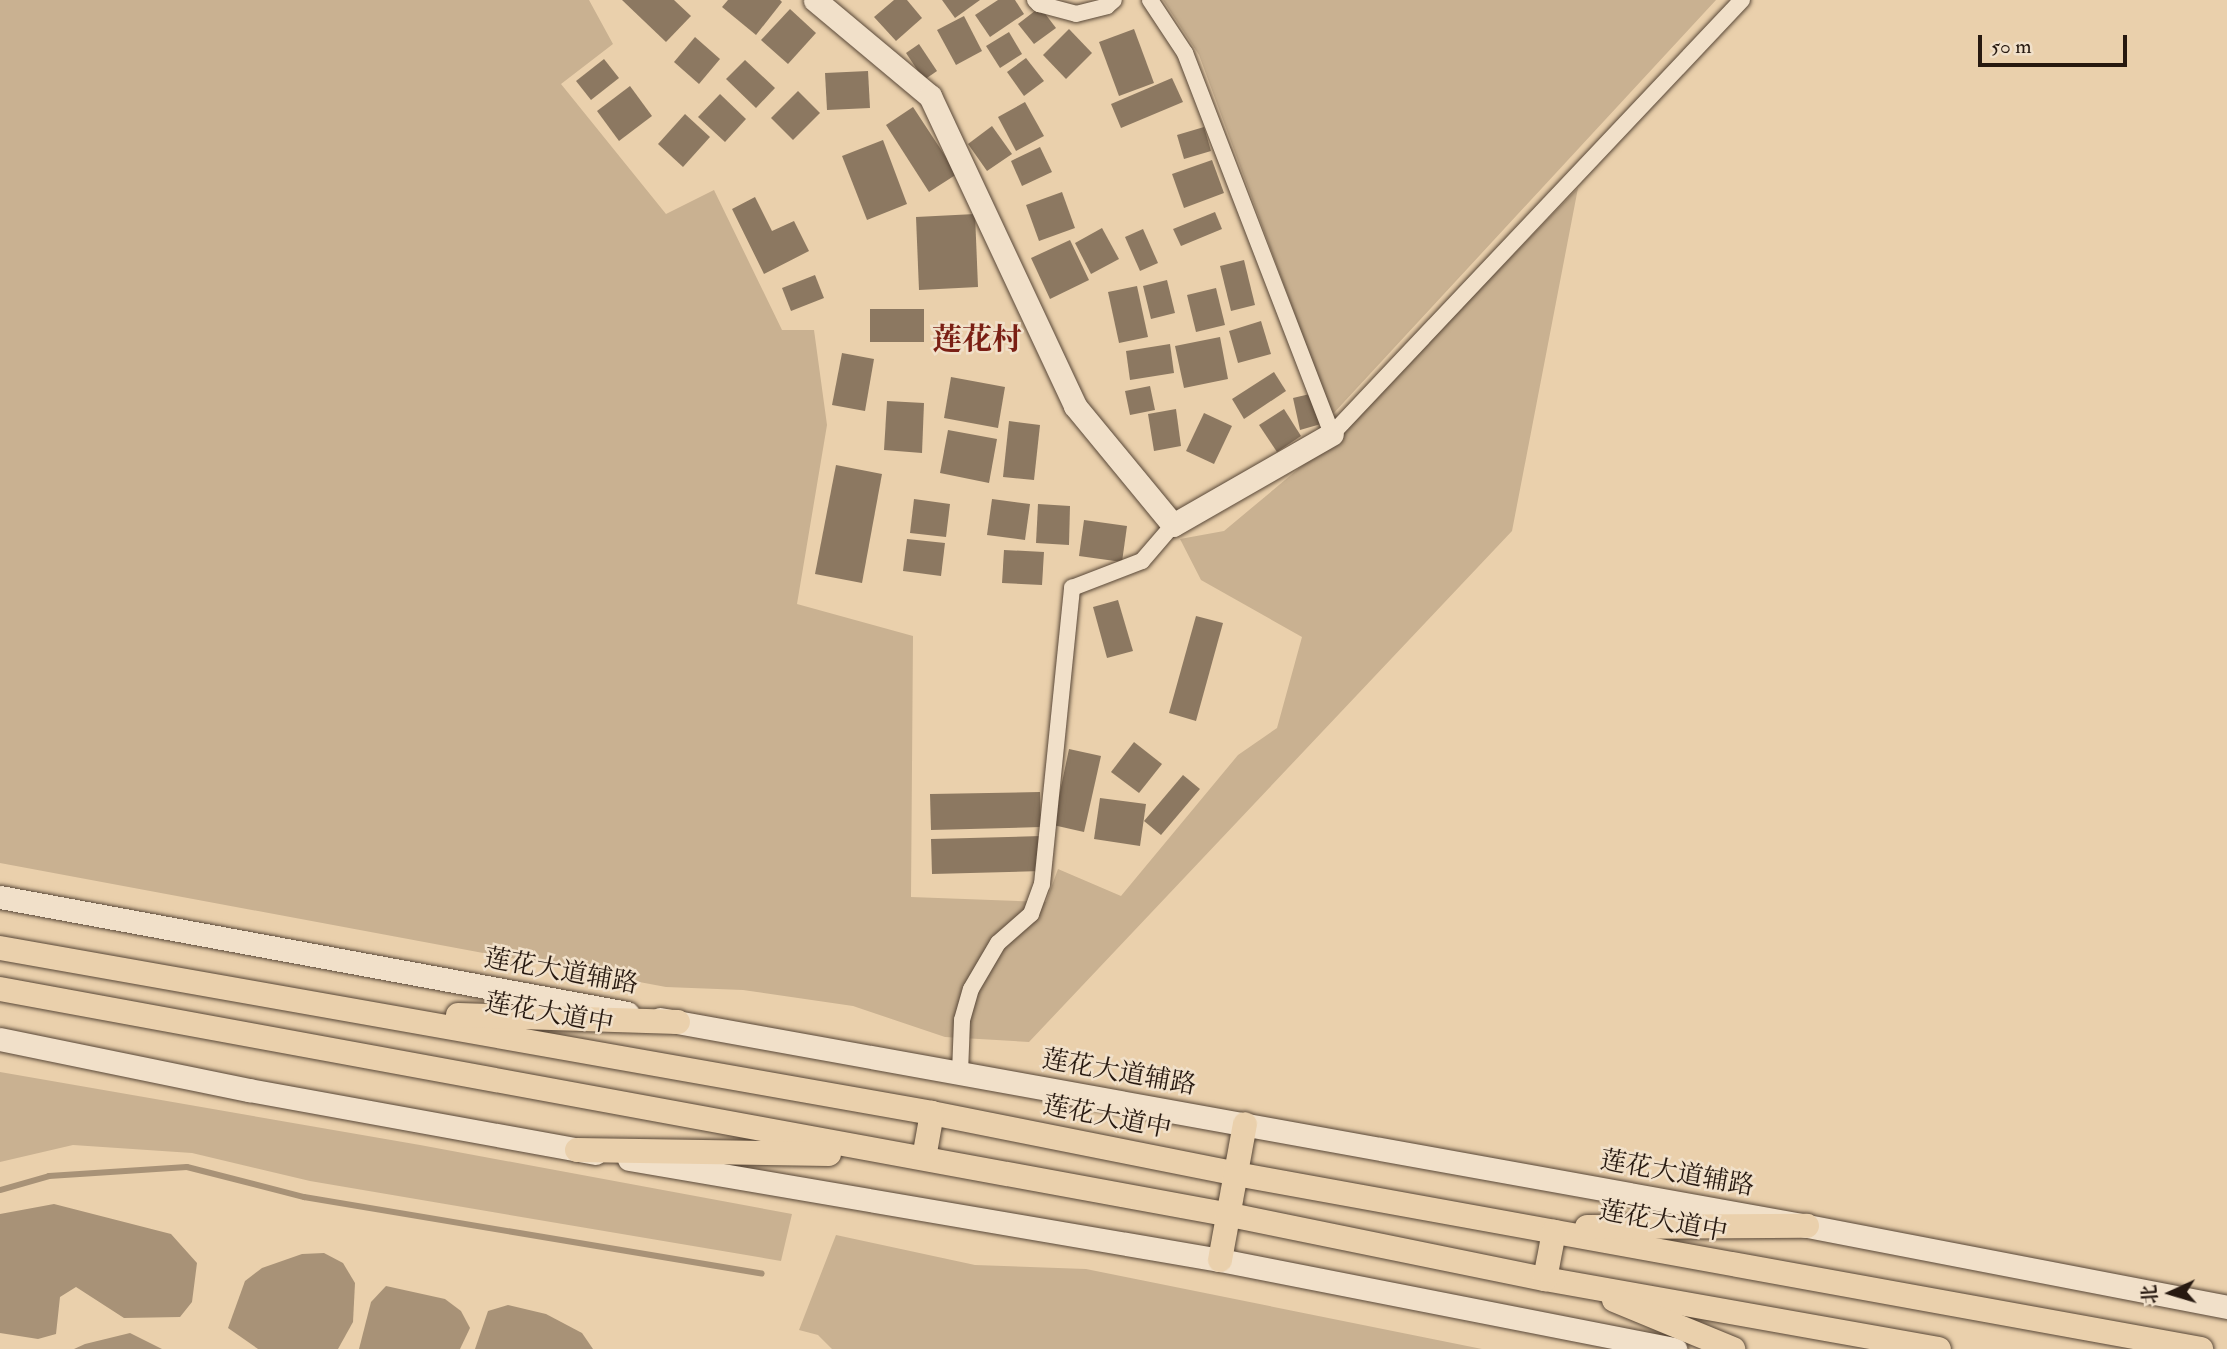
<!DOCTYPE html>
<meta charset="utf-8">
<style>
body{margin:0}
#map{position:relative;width:2227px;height:1349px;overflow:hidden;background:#ead0ac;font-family:"IM FELL Double Pica","Noto Serif SC",serif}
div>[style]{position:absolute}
.green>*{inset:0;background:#c9b191}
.water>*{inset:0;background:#a89277}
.stream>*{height:6px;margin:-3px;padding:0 3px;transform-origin:3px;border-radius:3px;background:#a89277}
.building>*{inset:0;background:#8c7861}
.roads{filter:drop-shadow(0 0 2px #584737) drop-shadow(0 0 2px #584737)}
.street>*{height:16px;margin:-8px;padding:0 8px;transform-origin:8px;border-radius:8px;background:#f1e0c9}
.secondary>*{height:23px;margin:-11.5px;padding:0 11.5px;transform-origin:11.5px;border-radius:11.5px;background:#f1e0c9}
.primary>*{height:24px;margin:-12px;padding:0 12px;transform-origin:12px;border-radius:12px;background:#ead0ac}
span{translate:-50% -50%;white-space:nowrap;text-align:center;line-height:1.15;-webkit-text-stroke:5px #f1e0c9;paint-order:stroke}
.street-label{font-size:26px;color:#271910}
.quarter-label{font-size:30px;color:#7a1f14;font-weight:700}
.north{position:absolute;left:2136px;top:1258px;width:70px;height:70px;-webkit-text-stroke:5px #f1e0c9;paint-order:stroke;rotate:266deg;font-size:19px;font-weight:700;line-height:28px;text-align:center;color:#271910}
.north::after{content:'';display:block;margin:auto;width:24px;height:32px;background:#271910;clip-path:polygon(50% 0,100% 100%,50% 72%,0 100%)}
.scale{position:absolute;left:1978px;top:35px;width:149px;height:32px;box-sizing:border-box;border:4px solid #271910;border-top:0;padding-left:9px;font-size:21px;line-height:24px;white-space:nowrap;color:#271910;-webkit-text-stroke:5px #f1e0c9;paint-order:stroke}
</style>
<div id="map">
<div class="green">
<div style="clip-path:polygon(0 0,589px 0,613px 44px,561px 84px,666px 214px,714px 190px,782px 330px,814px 330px,827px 425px,797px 604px,913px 636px,911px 897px,1046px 902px,1058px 869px,1121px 896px,1238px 755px,1277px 728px,1302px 637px,1201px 580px,1180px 539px,1224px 531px,1333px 440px,1578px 188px,1512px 531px,1029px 1042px,945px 1037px,853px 1006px,743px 990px,666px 987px,0 863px)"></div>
<div style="clip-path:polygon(1163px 0,1716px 0,1332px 415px,1199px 55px)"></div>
<div style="clip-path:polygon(0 1072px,420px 1145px,792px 1214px,781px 1261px,310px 1181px,192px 1153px,73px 1145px,0 1162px)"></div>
<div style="clip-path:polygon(836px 1235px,975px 1265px,1086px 1269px,1482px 1349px,832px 1349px,818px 1335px,799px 1330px)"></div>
</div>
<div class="water">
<div style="clip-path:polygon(54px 1204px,171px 1234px,197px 1263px,192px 1302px,180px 1317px,124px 1318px,76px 1287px,60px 1297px,56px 1334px,38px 1339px,0 1333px,0 1214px)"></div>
<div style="clip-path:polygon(324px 1253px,343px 1263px,355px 1283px,353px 1322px,338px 1349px,258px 1349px,228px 1328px,245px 1281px,262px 1268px,302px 1254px)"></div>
<div style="clip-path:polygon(386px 1286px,445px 1299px,461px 1311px,470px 1328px,460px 1349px,359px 1349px,371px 1302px)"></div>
<div style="clip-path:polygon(508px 1305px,546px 1314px,582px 1333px,593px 1349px,475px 1349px,488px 1311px)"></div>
<div style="clip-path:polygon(130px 1333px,162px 1349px,74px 1349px,85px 1344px)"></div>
</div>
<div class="stream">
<div style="left:0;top:1190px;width:51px;rotate:-15.9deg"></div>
<div style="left:49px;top:1176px;width:138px;rotate:-3.7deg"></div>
<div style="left:187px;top:1167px;width:121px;rotate:14.4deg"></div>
<div style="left:304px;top:1197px;width:464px;rotate:9.5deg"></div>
</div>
<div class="building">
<div style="clip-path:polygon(622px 0,674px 0,691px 16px,666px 42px)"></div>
<div style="clip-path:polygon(728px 0,780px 0,782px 2px,756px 35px,722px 7px)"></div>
<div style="clip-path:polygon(894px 0,907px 0,922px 18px,896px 41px,874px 17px)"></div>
<div style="clip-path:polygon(942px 0,980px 0,955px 18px)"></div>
<div style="clip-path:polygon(998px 0,1015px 0,1024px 14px,990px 37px,975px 15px)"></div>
<div style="clip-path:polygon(1040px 7px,1056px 28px,1034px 44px,1018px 24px)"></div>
<div style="clip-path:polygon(790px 9px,816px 33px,788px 64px,761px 40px)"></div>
<div style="clip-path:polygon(964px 16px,982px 51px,956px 65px,937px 30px)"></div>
<div style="clip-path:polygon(1069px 29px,1092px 53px,1066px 79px,1043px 55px)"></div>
<div style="clip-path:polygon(1134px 29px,1154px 83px,1119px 96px,1099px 42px)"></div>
<div style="clip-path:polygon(1009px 32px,1022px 54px,1000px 68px,986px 46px)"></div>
<div style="clip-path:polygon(695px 37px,720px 59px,699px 84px,674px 62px)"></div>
<div style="clip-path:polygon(919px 44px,937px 71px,924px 80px,906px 53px)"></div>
<div style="clip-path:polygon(1026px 58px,1044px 81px,1024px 96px,1007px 72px)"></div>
<div style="clip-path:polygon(604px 59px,619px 78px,591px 100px,576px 81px)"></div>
<div style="clip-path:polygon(745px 60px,775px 88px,756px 108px,726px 79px)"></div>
<div style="clip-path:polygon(868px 71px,870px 108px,827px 110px,825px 73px)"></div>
<div style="clip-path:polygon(1172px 78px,1183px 102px,1121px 128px,1111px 104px)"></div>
<div style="clip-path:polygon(630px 86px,652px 116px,619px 141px,597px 111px)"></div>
<div style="clip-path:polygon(798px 91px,820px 113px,793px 140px,771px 118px)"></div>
<div style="clip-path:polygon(720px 94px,746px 119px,725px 142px,698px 117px)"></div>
<div style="clip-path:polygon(1025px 102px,1044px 136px,1016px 151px,998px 117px)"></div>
<div style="clip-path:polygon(913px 107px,957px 174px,929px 192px,886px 125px)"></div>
<div style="clip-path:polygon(685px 114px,710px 137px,683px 167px,658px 144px)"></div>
<div style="clip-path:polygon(992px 126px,1012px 154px,987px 171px,968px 144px)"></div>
<div style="clip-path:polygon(1204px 127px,1211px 151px,1184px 159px,1177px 135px)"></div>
<div style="clip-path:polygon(883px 140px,907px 204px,867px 220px,842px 156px)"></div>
<div style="clip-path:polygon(1040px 147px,1052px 172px,1022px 186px,1011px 161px)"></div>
<div style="clip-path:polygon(1212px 160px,1224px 193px,1184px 208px,1172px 174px)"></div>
<div style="clip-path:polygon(1062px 192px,1075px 228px,1039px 241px,1026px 205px)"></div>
<div style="clip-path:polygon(755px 197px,772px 231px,794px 221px,809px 251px,764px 274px,732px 209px)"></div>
<div style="clip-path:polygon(1215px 212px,1222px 229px,1181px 246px,1173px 229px)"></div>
<div style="clip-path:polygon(975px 214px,978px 287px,919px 290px,916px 217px)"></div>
<div style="clip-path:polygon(1102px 228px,1119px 259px,1091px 274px,1075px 243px)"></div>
<div style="clip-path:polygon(1143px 229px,1158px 263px,1140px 271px,1125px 237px)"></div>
<div style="clip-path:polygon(1070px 240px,1089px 280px,1050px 299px,1031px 258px)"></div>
<div style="clip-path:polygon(1244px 260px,1255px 305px,1231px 311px,1220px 266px)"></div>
<div style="clip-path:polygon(815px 275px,824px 298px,791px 311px,782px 288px)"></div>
<div style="clip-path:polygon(1167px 280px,1175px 313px,1151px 319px,1143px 286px)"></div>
<div style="clip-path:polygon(1137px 286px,1148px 337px,1119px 343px,1108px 292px)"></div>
<div style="clip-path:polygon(1216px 288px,1225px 325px,1196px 332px,1187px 295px)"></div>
<div style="clip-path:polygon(870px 309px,924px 309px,924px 342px,870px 342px)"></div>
<div style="clip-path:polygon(1261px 321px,1271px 354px,1238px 363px,1229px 331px)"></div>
<div style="clip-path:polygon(1220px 337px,1228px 379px,1184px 388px,1175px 346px)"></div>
<div style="clip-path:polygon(1170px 344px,1174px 373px,1130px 380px,1126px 351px)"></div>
<div style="clip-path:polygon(842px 353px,874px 359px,865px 411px,832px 405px)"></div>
<div style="clip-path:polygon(1274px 372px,1286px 391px,1244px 419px,1232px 399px)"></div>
<div style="clip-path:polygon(951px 377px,1005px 387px,998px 428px,944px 418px)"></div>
<div style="clip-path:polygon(1150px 386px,1155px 410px,1130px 415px,1125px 391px)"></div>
<div style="clip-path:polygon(1314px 393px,1321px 424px,1300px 430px,1293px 398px)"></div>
<div style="clip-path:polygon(887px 401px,924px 403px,922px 453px,884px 450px)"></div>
<div style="clip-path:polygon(1176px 409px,1181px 446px,1154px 451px,1148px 414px)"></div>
<div style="clip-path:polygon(1284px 409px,1301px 436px,1277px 452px,1259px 425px)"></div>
<div style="clip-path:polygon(1204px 413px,1232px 426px,1214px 464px,1186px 451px)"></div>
<div style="clip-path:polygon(1009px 421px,1040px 425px,1034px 480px,1003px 477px)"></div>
<div style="clip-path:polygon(948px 430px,997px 439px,989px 483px,940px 473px)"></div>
<div style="clip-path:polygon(836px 465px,882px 474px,862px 583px,815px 574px)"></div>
<div style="clip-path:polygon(914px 499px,950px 504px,946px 537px,910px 533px)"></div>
<div style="clip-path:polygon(992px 499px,1030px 504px,1025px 540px,987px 535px)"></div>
<div style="clip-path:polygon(1038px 504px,1070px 506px,1069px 545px,1036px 543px)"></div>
<div style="clip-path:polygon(1084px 520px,1127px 526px,1122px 562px,1079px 556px)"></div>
<div style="clip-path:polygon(907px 539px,945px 543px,941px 576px,903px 571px)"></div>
<div style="clip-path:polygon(1004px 550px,1044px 552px,1042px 585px,1002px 583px)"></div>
<div style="clip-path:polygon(1118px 600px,1133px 651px,1107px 658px,1093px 607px)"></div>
<div style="clip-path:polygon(1196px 616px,1223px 623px,1196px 721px,1169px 713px)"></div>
<div style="clip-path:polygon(1134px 742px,1162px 764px,1139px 793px,1111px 772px)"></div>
<div style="clip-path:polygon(1069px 749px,1101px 756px,1084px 832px,1053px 825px)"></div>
<div style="clip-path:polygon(1183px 775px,1200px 789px,1161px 835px,1144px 821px)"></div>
<div style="clip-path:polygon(1040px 792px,1041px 827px,931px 830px,930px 794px)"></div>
<div style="clip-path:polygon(1100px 798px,1146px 804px,1140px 846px,1094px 839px)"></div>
<div style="clip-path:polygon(1041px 836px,1042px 871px,932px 874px,931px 839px)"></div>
</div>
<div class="roads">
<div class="street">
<div style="left:1035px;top:0;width:6px;rotate:45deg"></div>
<div style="left:1039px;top:4px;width:38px;rotate:15deg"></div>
<div style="left:1076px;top:14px;width:32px;rotate:-14deg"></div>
<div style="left:1107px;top:6px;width:9px;rotate:-41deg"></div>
<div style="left:1150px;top:0;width:64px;rotate:56.6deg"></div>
<div style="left:1185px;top:53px;width:408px;rotate:68.9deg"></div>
<div style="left:1332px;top:434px;width:597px;rotate:-46.63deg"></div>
<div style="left:960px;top:1073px;width:53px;rotate:-87.8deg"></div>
<div style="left:962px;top:1020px;width:32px;rotate:-74deg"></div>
<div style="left:971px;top:989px;width:53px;rotate:-59.6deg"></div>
<div style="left:998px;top:943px;width:44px;rotate:-41.3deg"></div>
<div style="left:1031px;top:914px;width:32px;rotate:-70deg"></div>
<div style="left:1042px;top:884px;width:298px;rotate:-84.2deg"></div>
<div style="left:1072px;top:588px;width:75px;rotate:-21.1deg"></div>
<div style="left:1142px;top:561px;width:48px;rotate:-49.3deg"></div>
</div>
<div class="secondary">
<div style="left:815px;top:0;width:150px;rotate:39.9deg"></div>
<div style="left:930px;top:96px;width:342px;rotate:64.9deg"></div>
<div style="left:1075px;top:406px;width:154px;rotate:50.5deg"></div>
<div style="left:1173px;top:525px;width:183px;rotate:-29.8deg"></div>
<div style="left:0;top:897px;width:638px;rotate:10.48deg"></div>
<div style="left:660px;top:1019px;width:1166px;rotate:10.23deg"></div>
<div style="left:1807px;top:1226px;width:428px;rotate:10.9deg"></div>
<div style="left:0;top:1039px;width:254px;rotate:11.6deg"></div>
<div style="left:249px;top:1090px;width:352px;rotate:10.3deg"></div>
<div style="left:629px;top:1159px;width:600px;rotate:9.7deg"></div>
<div style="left:1220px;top:1260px;width:464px;rotate:11.1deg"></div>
</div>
<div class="primary">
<div style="left:0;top:948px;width:946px;rotate:10.04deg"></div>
<div style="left:932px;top:1113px;width:310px;rotate:11.3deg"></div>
<div style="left:1236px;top:1174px;width:981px;rotate:10.28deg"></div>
<div style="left:0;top:989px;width:1251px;rotate:10.41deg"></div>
<div style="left:1230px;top:1215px;width:321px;rotate:11.5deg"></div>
<div style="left:1545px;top:1279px;width:400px;rotate:10.1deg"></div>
<div style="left:458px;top:1015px;width:220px;rotate:1.8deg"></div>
<div style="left:577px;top:1150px;width:252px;rotate:0.9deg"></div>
<div style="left:924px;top:1158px;width:46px;rotate:-79.9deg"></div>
<div style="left:1587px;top:1227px;width:220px;rotate:-0.3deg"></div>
<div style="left:1220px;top:1260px;width:138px;rotate:-79.6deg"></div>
<div style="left:1545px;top:1279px;width:48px;rotate:-79.2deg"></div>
<div style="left:1614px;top:1300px;width:129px;rotate:22.4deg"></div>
</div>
</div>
<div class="street-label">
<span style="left:561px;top:972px;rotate:10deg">莲花大道辅路</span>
<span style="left:549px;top:1014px;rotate:10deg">莲花大道中</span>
<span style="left:1119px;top:1073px;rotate:10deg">莲花大道辅路</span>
<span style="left:1107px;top:1118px;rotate:11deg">莲花大道中</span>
<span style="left:1677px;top:1174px;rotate:10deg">莲花大道辅路</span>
<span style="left:1663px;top:1222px;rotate:10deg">莲花大道中</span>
</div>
<div class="quarter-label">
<span style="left:977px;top:340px">莲花村</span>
</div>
<div class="north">北</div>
<div class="scale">50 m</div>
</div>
